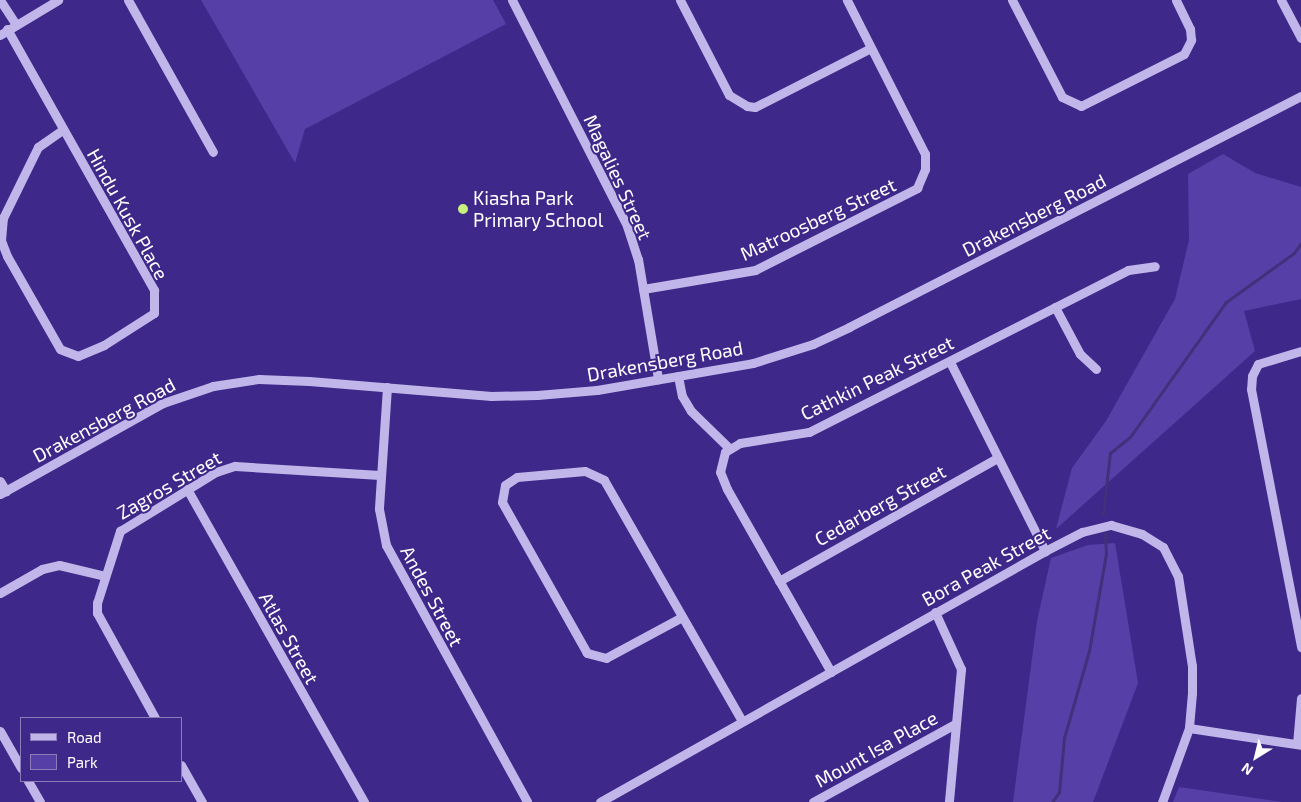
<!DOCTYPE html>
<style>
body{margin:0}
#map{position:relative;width:1301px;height:802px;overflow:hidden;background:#3e2889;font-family:"Exo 2",sans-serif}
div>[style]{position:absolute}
.green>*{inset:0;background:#5640a8}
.stream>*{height:3px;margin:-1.5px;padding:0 1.5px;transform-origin:1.5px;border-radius:1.5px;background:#41317a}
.minor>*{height:9px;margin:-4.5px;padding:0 4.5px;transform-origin:4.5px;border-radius:4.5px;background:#c0b6e9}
.dots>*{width:14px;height:14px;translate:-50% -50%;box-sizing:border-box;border:2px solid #3e2889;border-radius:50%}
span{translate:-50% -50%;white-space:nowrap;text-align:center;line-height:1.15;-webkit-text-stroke:4px #3e2889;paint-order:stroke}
.street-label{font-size:19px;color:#fff}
.poi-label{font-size:19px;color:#fff}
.left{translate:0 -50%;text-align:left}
.legend{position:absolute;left:20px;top:717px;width:162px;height:65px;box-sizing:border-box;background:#3e2889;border:1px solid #8b7eb8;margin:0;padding:6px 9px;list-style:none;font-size:15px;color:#fff}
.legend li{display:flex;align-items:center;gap:10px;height:25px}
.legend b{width:25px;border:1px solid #8b7eb8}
.north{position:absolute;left:1231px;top:732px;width:50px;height:50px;-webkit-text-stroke:4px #3e2889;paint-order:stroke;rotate:216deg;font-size:14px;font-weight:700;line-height:20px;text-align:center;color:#fff}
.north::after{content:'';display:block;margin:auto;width:18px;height:22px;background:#fff;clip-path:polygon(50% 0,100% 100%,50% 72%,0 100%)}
</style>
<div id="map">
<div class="green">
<div style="clip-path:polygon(201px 0,493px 0,506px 24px,305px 129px,295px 163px)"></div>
<div style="clip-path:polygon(1223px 154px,1255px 173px,1301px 187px,1301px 299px,1244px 311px,1255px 351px,1056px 529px,1072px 468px,1106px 421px,1175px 299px,1189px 240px,1188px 174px)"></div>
<div style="clip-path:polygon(1115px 543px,1138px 683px,1093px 802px,1013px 802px,1037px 621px,1051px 558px,1088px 545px)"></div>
<div style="clip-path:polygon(1179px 787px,1282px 802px,1173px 802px)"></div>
</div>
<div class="stream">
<div style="left:1103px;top:514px;width:61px;rotate:-83.5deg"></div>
<div style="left:1110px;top:453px;width:26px;rotate:-39deg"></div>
<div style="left:1130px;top:437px;width:166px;rotate:-54.6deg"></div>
<div style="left:1226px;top:302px;width:84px;rotate:-35.8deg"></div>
<div style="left:1294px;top:253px;width:12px;rotate:-55deg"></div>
<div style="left:1052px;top:802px;width:12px;rotate:-55deg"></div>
<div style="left:1059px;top:792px;width:54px;rotate:-84.7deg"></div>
<div style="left:1064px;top:738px;width:91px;rotate:-74deg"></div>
<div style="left:1089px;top:651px;width:98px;rotate:-80.1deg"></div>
<div style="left:1106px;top:554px;width:21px;rotate:-93deg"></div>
</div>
<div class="minor">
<div style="left:0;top:0;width:27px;rotate:57deg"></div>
<div style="left:128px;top:0;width:174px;rotate:60.8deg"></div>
<div style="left:512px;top:0;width:254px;rotate:63deg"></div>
<div style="left:627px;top:226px;width:35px;rotate:72deg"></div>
<div style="left:638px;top:259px;width:122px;rotate:80.5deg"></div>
<div style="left:680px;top:0;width:107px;rotate:62.7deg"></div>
<div style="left:729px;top:95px;width:21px;rotate:31deg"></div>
<div style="left:747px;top:106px;width:8px;rotate:7deg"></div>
<div style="left:755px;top:107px;width:130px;rotate:-27deg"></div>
<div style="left:1012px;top:0;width:109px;rotate:62.7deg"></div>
<div style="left:1062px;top:97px;width:21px;rotate:25deg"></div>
<div style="left:1081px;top:106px;width:115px;rotate:-26.8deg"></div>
<div style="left:1184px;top:54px;width:16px;rotate:-63deg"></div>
<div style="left:1191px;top:40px;width:11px;rotate:-95deg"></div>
<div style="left:1190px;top:29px;width:32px;rotate:-116deg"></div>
<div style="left:1281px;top:0;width:43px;rotate:62.2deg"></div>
<div style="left:7px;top:29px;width:300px;rotate:60.6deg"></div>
<div style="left:154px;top:290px;width:23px;rotate:90deg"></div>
<div style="left:154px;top:313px;width:59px;rotate:147.4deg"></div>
<div style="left:104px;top:345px;width:28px;rotate:157deg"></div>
<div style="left:78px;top:356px;width:19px;rotate:-159deg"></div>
<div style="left:60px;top:349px;width:107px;rotate:-119.7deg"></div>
<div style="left:7px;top:256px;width:17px;rotate:-111deg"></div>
<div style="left:1px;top:240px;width:22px;rotate:-85deg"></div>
<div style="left:3px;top:218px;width:79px;rotate:-63.8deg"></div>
<div style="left:38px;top:147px;width:29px;rotate:-35deg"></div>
<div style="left:0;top:35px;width:68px;rotate:-31.1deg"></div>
<div style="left:643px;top:289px;width:114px;rotate:-9.6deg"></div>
<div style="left:755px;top:270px;width:182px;rotate:-26.8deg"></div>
<div style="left:917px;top:188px;width:21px;rotate:-67deg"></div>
<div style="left:925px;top:169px;width:15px;rotate:-90deg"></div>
<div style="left:925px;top:154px;width:173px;rotate:-116.9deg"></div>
<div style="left:1055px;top:307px;width:53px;rotate:62deg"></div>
<div style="left:1080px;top:354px;width:22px;rotate:43deg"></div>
<div style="left:1301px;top:351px;width:45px;rotate:163.2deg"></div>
<div style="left:1258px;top:364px;width:13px;rotate:117deg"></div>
<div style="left:1252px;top:376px;width:13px;rotate:94deg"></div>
<div style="left:1251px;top:389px;width:263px;rotate:79deg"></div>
<div style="left:950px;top:362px;width:212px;rotate:63.3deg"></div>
<div style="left:678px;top:376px;width:20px;rotate:79deg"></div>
<div style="left:682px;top:396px;width:17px;rotate:59deg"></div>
<div style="left:691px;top:411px;width:53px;rotate:44.2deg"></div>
<div style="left:387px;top:387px;width:122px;rotate:93.8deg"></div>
<div style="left:379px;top:509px;width:37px;rotate:79deg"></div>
<div style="left:386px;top:545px;width:293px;rotate:61.2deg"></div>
<div style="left:0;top:481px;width:12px;rotate:59deg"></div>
<div style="left:187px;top:489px;width:360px;rotate:60.5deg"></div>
<div style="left:0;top:494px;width:187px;rotate:-29.2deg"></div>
<div style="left:163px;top:403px;width:53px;rotate:-18.8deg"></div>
<div style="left:213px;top:386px;width:47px;rotate:-8.7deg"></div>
<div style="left:259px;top:379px;width:50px;rotate:2.3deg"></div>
<div style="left:309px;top:381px;width:183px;rotate:4.7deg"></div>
<div style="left:491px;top:396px;width:46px;rotate:-1.2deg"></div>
<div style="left:537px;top:395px;width:60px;rotate:-4.8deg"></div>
<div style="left:597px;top:390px;width:158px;rotate:-9.8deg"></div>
<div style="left:753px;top:363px;width:63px;rotate:-17.6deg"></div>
<div style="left:813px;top:344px;width:40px;rotate:-25deg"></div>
<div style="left:849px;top:327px;width:508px;rotate:-27.07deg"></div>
<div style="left:779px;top:581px;width:250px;rotate:-29.4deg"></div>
<div style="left:0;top:593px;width:48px;rotate:-29.7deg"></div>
<div style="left:42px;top:569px;width:17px;rotate:-13deg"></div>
<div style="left:59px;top:565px;width:47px;rotate:13.4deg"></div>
<div style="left:935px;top:612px;width:63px;rotate:65.5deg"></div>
<div style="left:961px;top:669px;width:134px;rotate:95.2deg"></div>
<div style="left:682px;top:617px;width:86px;rotate:151.7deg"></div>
<div style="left:606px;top:658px;width:20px;rotate:-165deg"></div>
<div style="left:587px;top:653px;width:173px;rotate:-119.4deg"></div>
<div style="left:502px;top:502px;width:17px;rotate:-80deg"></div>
<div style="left:505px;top:485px;width:14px;rotate:-34deg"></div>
<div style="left:517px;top:477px;width:68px;rotate:-5deg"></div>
<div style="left:585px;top:471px;width:21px;rotate:25deg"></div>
<div style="left:604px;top:480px;width:278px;rotate:60.2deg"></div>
<div style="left:831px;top:672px;width:210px;rotate:-119.6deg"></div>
<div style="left:727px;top:489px;width:18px;rotate:-112deg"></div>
<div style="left:720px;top:472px;width:21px;rotate:-76deg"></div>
<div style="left:725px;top:452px;width:17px;rotate:-31deg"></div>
<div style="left:740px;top:443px;width:70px;rotate:-9.1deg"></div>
<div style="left:809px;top:432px;width:358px;rotate:-26.9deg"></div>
<div style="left:1128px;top:270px;width:27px;rotate:-8deg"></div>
<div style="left:155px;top:718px;width:120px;rotate:-118.9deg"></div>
<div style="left:97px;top:613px;width:10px;rotate:-90deg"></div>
<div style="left:97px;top:603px;width:76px;rotate:-72.3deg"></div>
<div style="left:120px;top:531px;width:113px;rotate:-31.6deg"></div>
<div style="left:216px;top:472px;width:20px;rotate:-18deg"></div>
<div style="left:235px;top:466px;width:145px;rotate:3.6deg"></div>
<div style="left:1189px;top:728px;width:113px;rotate:8.6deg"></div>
<div style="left:0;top:731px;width:43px;rotate:60.4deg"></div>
<div style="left:1297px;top:744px;width:46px;rotate:-85deg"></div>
<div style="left:181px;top:765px;width:43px;rotate:60.4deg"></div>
<div style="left:28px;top:781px;width:24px;rotate:60deg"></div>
<div style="left:600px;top:802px;width:511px;rotate:-29.42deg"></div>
<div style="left:1045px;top:551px;width:42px;rotate:-27.2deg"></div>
<div style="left:1082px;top:532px;width:30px;rotate:-14deg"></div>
<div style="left:1111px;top:525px;width:32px;rotate:16deg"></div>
<div style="left:1142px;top:534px;width:25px;rotate:32deg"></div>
<div style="left:1163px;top:547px;width:33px;rotate:63deg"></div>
<div style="left:1178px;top:576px;width:91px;rotate:81.2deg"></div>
<div style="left:1192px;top:666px;width:27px;rotate:90deg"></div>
<div style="left:1192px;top:693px;width:35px;rotate:95deg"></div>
<div style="left:1189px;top:728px;width:79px;rotate:110deg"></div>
<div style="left:813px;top:802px;width:162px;rotate:-28.8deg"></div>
</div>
<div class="dots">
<div style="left:463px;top:209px;background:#c5f17c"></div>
</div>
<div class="street-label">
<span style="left:618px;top:177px;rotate:65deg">Magalies Street</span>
<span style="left:128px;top:214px;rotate:61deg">Hindu Kusk Place</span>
<span style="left:1034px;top:215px;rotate:-27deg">Drakensberg Road</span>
<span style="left:818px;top:219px;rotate:-25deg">Matroosberg Street</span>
<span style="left:665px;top:361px;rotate:-10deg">Drakensberg Road</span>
<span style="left:877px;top:378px;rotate:-26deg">Cathkin Peak Street</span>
<span style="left:104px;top:420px;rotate:-28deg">Drakensberg Road</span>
<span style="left:169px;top:485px;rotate:-30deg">Zagros Street</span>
<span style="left:880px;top:505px;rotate:-29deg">Cedarberg Street</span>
<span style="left:986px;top:566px;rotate:-29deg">Bora Peak Street</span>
<span style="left:432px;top:596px;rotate:62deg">Andes Street</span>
<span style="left:289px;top:638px;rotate:61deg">Atlas Street</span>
<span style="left:876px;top:749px;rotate:-29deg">Mount Isa Place</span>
</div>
<div class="poi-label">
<span class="left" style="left:473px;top:209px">Kiasha Park<br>Primary School</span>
</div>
<ul class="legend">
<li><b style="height:6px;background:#c0b6e9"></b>Road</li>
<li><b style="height:14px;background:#5640a8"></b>Park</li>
</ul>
<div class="north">N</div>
</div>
